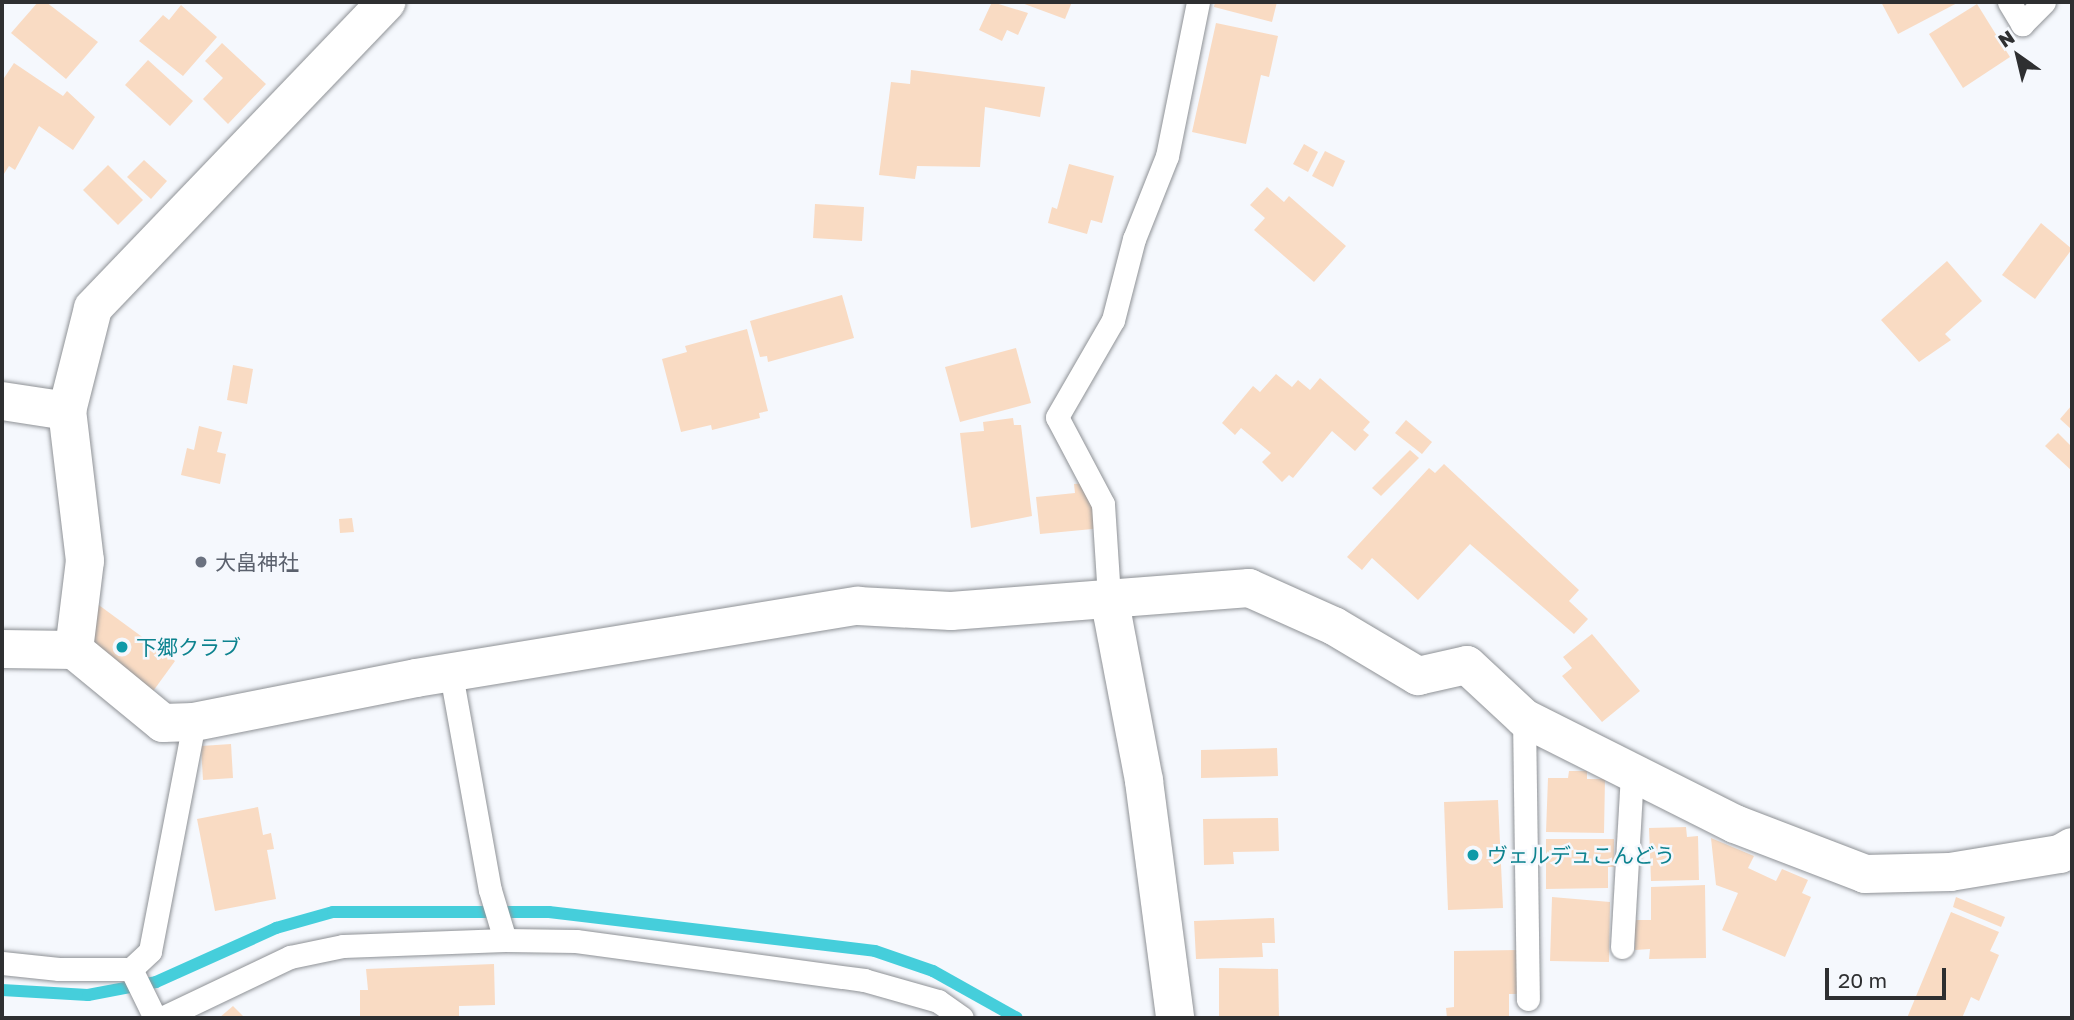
<!DOCTYPE html>
<meta charset="utf-8">
<style>
body{margin:0}
#map{position:relative;width:2074px;height:1020px;overflow:hidden;background:#f5f8fd;font-family:"Golos Text","Noto Sans JP",sans-serif}
div>[style]{position:absolute}
.stream>*{height:12px;margin:-6px;padding:0 6px;transform-origin:6px;border-radius:6px;background:#45cedb}
.building>*{inset:0;background:#f9dbc3}
.roads{filter:drop-shadow(0 0 2px #8f9296) drop-shadow(0 0 2px #8f9296)}
.service>*{height:23px;margin:-11.5px;padding:0 11.5px;transform-origin:11.5px;border-radius:11.5px;background:#fff}
.minor>*{height:38px;margin:-19px;padding:0 19px;transform-origin:19px;border-radius:19px;background:#fff}
.dots>*{width:19px;height:19px;translate:-50% -50%;box-sizing:border-box;border:4px solid #f5f8fd;border-radius:50%}
span{translate:-50% -50%;white-space:nowrap;text-align:center;line-height:1.15;-webkit-text-stroke:5px #f5f8fd;paint-order:stroke}
.worship-label{font-size:21px;color:#5b616d}
.left{translate:0 -50%;text-align:left}
.culture-label{font-size:21px;color:#0d838f}
.frame{position:absolute;inset:0;border:4px solid #2e2f31;pointer-events:none}
.north{position:absolute;left:1983px;top:21px;width:70px;height:70px;-webkit-text-stroke:5px #f5f8fd;paint-order:stroke;rotate:326deg;font-size:19px;font-weight:700;line-height:28px;text-align:center;color:#2e2f31}
.north::after{content:'';display:block;margin:auto;width:24px;height:32px;background:#2e2f31;clip-path:polygon(50% 0,100% 100%,50% 72%,0 100%)}
.scale{position:absolute;left:1825px;top:968px;width:121px;height:32px;box-sizing:border-box;border:4px solid #2e2f31;border-top:0;padding-left:9px;font-size:21px;line-height:24px;white-space:nowrap;color:#2e2f31;-webkit-text-stroke:5px #f5f8fd;paint-order:stroke}
</style>
<div id="map">
<div class="stream">
<div style="left:2px;top:990px;width:86px;rotate:3.3deg"></div>
<div style="left:88px;top:995px;width:69px;rotate:-10.8deg"></div>
<div style="left:156px;top:982px;width:132px;rotate:-24.2deg"></div>
<div style="left:276px;top:928px;width:59px;rotate:-15.7deg"></div>
<div style="left:333px;top:912px;width:216px"></div>
<div style="left:549px;top:912px;width:328px;rotate:6.8deg"></div>
<div style="left:875px;top:951px;width:61px;rotate:19deg"></div>
<div style="left:933px;top:971px;width:96px;rotate:29.2deg"></div>
</div>
<div class="building">
<div style="clip-path:polygon(38px 2px,46px 2px,98px 42px,66px 79px,11px 33px)"></div>
<div style="clip-path:polygon(992px 2px,1028px 13px,1018px 35px,1007px 30px,1002px 41px,979px 30px)"></div>
<div style="clip-path:polygon(1019px 2px,1072px 2px,1065px 19px)"></div>
<div style="clip-path:polygon(1215px 2px,1277px 2px,1272px 22px,1214px 7px)"></div>
<div style="clip-path:polygon(1881px 2px,1959px 2px,1898px 34px)"></div>
<div style="clip-path:polygon(1977px 4px,2010px 57px,1963px 88px,1929px 34px)"></div>
<div style="clip-path:polygon(181px 5px,217px 37px,183px 76px,139px 41px,163px 15px,169px 20px)"></div>
<div style="clip-path:polygon(1216px 23px,1278px 36px,1269px 77px,1261px 75px,1246px 144px,1192px 132px)"></div>
<div style="clip-path:polygon(222px 43px,266px 84px,228px 124px,203px 99px,223px 78px,205px 61px)"></div>
<div style="clip-path:polygon(148px 60px,193px 101px,170px 126px,125px 85px)"></div>
<div style="clip-path:polygon(14px 63px,63px 96px,67px 91px,95px 117px,73px 150px,39px 126px,15px 170px,9px 166px,2px 177px,2px 81px)"></div>
<div style="clip-path:polygon(911px 70px,1045px 87px,1040px 117px,985px 107px,980px 167px,917px 166px,915px 179px,879px 175px,891px 82px,910px 84px)"></div>
<div style="clip-path:polygon(1304px 144px,1318px 152px,1308px 172px,1293px 164px)"></div>
<div style="clip-path:polygon(1325px 151px,1345px 161px,1333px 187px,1312px 176px)"></div>
<div style="clip-path:polygon(144px 160px,167px 181px,151px 199px,127px 177px)"></div>
<div style="clip-path:polygon(1069px 164px,1114px 176px,1102px 223px,1091px 220px,1087px 234px,1048px 223px,1052px 207px,1057px 209px)"></div>
<div style="clip-path:polygon(108px 165px,143px 200px,118px 225px,83px 190px)"></div>
<div style="clip-path:polygon(1267px 187px,1284px 202px,1289px 196px,1346px 246px,1314px 282px,1254px 230px,1265px 218px,1250px 205px)"></div>
<div style="clip-path:polygon(815px 204px,864px 207px,862px 241px,813px 238px)"></div>
<div style="clip-path:polygon(2041px 223px,2072px 249px,2035px 299px,2002px 275px)"></div>
<div style="clip-path:polygon(1947px 261px,1982px 301px,1945px 334px,1951px 340px,1919px 362px,1881px 320px)"></div>
<div style="clip-path:polygon(842px 295px,854px 338px,768px 362px,767px 356px,760px 357px,750px 321px)"></div>
<div style="clip-path:polygon(747px 329px,768px 411px,759px 413px,760px 418px,712px 430px,711px 425px,681px 432px,662px 359px,687px 352px,685px 346px)"></div>
<div style="clip-path:polygon(1016px 348px,1031px 403px,960px 422px,945px 367px)"></div>
<div style="clip-path:polygon(233px 365px,253px 369px,247px 404px,227px 400px)"></div>
<div style="clip-path:polygon(1276px 374px,1292px 387px,1298px 380px,1310px 390px,1320px 378px,1370px 422px,1363px 430px,1369px 435px,1355px 451px,1332px 431px,1293px 478px,1289px 475px,1282px 482px,1262px 462px,1271px 453px,1241px 428px,1235px 435px,1222px 423px,1253px 386px,1260px 392px)"></div>
<div style="clip-path:polygon(2072px 405px,2072px 430px,2060px 419px)"></div>
<div style="clip-path:polygon(1013px 418px,1014px 425px,1021px 425px,1032px 516px,971px 528px,960px 433px,984px 431px,983px 422px)"></div>
<div style="clip-path:polygon(1406px 420px,1432px 442px,1422px 454px,1395px 433px)"></div>
<div style="clip-path:polygon(199px 426px,222px 432px,217px 452px,226px 454px,220px 484px,181px 475px,187px 448px,194px 450px)"></div>
<div style="clip-path:polygon(2058px 433px,2072px 447px,2072px 471px,2045px 446px)"></div>
<div style="clip-path:polygon(1410px 450px,1419px 458px,1381px 496px,1372px 488px)"></div>
<div style="clip-path:polygon(1444px 464px,1579px 590px,1569px 601px,1588px 619px,1574px 634px,1470px 544px,1418px 600px,1372px 558px,1362px 570px,1347px 557px,1429px 468px,1435px 473px)"></div>
<div style="clip-path:polygon(1098px 482px,1103px 528px,1040px 534px,1036px 497px,1075px 493px,1074px 484px)"></div>
<div style="clip-path:polygon(352px 518px,354px 532px,340px 533px,339px 519px)"></div>
<div style="clip-path:polygon(96px 603px,175px 661px,151px 694px,73px 635px)"></div>
<div style="clip-path:polygon(1592px 634px,1640px 691px,1602px 722px,1562px 676px,1572px 668px,1563px 657px)"></div>
<div style="clip-path:polygon(231px 744px,233px 778px,203px 780px,201px 746px)"></div>
<div style="clip-path:polygon(1277px 748px,1278px 776px,1201px 778px,1201px 750px)"></div>
<div style="clip-path:polygon(1569px 771px,1587px 771px,1587px 779px,1605px 779px,1604px 833px,1546px 832px,1548px 778px,1568px 778px)"></div>
<div style="clip-path:polygon(1498px 800px,1503px 908px,1448px 910px,1444px 802px)"></div>
<div style="clip-path:polygon(258px 807px,263px 835px,271px 833px,274px 849px,267px 850px,276px 899px,215px 911px,197px 819px)"></div>
<div style="clip-path:polygon(1278px 818px,1279px 851px,1233px 852px,1234px 864px,1204px 865px,1203px 819px)"></div>
<div style="clip-path:polygon(1686px 827px,1687px 837px,1698px 836px,1699px 880px,1651px 881px,1649px 828px)"></div>
<div style="clip-path:polygon(1711px 838px,1754px 856px,1748px 868px,1776px 881px,1782px 869px,1808px 880px,1802px 893px,1811px 897px,1785px 957px,1722px 930px,1738px 893px,1716px 885px)"></div>
<div style="clip-path:polygon(1546px 839px,1614px 839px,1614px 867px,1608px 867px,1608px 888px,1546px 889px)"></div>
<div style="clip-path:polygon(1705px 885px,1706px 958px,1649px 959px,1650px 949px,1635px 950px,1635px 920px,1651px 920px,1651px 887px)"></div>
<div style="clip-path:polygon(1552px 897px,1610px 902px,1609px 962px,1550px 961px)"></div>
<div style="clip-path:polygon(1956px 897px,2005px 917px,2001px 927px,1953px 907px)"></div>
<div style="clip-path:polygon(1951px 912px,1999px 932px,1990px 951px,1999px 955px,1979px 1001px,1971px 997px,1962px 1018px,1907px 1018px)"></div>
<div style="clip-path:polygon(1274px 918px,1275px 943px,1262px 943px,1263px 957px,1196px 959px,1194px 921px)"></div>
<div style="clip-path:polygon(1518px 950px,1519px 994px,1509px 994px,1509px 1018px,1447px 1018px,1446px 1008px,1454px 1007px,1454px 951px)"></div>
<div style="clip-path:polygon(494px 964px,495px 1005px,459px 1006px,459px 1018px,360px 1018px,360px 990px,368px 990px,366px 969px)"></div>
<div style="clip-path:polygon(1219px 968px,1278px 969px,1279px 1018px,1219px 1018px)"></div>
<div style="clip-path:polygon(233px 1006px,245px 1018px,219px 1018px)"></div>
</div>
<div class="roads">
<div class="service">
<div style="left:2009px;top:2px;width:26px;rotate:59deg"></div>
<div style="left:2022px;top:24px;width:31px;rotate:-45deg"></div>
<div style="left:1109px;top:597px;width:93px;rotate:-93.7deg"></div>
<div style="left:1103px;top:504px;width:98px;rotate:-117.9deg"></div>
<div style="left:1057px;top:417px;width:112px;rotate:-60deg"></div>
<div style="left:1113px;top:320px;width:84px;rotate:-75.5deg"></div>
<div style="left:1134px;top:239px;width:89px;rotate:-68.3deg"></div>
<div style="left:1167px;top:156px;width:157px;rotate:-78.6deg"></div>
<div style="left:451px;top:674px;width:219px;rotate:79.8deg"></div>
<div style="left:490px;top:890px;width:52px;rotate:73.3deg"></div>
<div style="left:1524px;top:718px;width:281px;rotate:89.2deg"></div>
<div style="left:1622px;top:947px;width:175px;rotate:-86.7deg"></div>
<div style="left:2px;top:963px;width:57px;rotate:6deg"></div>
<div style="left:59px;top:969px;width:72px"></div>
<div style="left:131px;top:969px;width:26px;rotate:-43deg"></div>
<div style="left:150px;top:951px;width:233px;rotate:-79.1deg"></div>
<div style="left:131px;top:969px;width:55px;rotate:63.9deg"></div>
<div style="left:162px;top:1018px;width:142px;rotate:-25.5deg"></div>
<div style="left:290px;top:957px;width:54px;rotate:-11.7deg"></div>
<div style="left:343px;top:946px;width:162px;rotate:-2.1deg"></div>
<div style="left:505px;top:940px;width:71px;rotate:0.8deg"></div>
<div style="left:576px;top:941px;width:291px;rotate:7.7deg"></div>
<div style="left:864px;top:980px;width:77px;rotate:15.8deg"></div>
<div style="left:938px;top:1001px;width:29px;rotate:35deg"></div>
</div>
<div class="minor">
<div style="left:2px;top:401px;width:66px;rotate:8.7deg"></div>
<div style="left:1109px;top:597px;width:187px;rotate:79.2deg"></div>
<div style="left:1144px;top:781px;width:239px;rotate:82.5deg"></div>
<div style="left:2px;top:649px;width:72px;rotate:0.8deg"></div>
<div style="left:74px;top:650px;width:115px;rotate:39.4deg"></div>
<div style="left:163px;top:723px;width:31px;rotate:-2deg"></div>
<div style="left:194px;top:722px;width:226px;rotate:-11.2deg"></div>
<div style="left:416px;top:678px;width:448px;rotate:-9.3deg"></div>
<div style="left:858px;top:606px;width:93px;rotate:3.1deg"></div>
<div style="left:951px;top:611px;width:299px;rotate:-4.4deg"></div>
<div style="left:1249px;top:588px;width:93px;rotate:24.1deg"></div>
<div style="left:1334px;top:626px;width:98px;rotate:30.8deg"></div>
<div style="left:1418px;top:676px;width:50px;rotate:-12.7deg"></div>
<div style="left:1467px;top:665px;width:78px;rotate:42.9deg"></div>
<div style="left:1524px;top:718px;width:236px;rotate:26.7deg"></div>
<div style="left:1735px;top:824px;width:139px;rotate:21deg"></div>
<div style="left:1865px;top:874px;width:85px;rotate:-1.3deg"></div>
<div style="left:1950px;top:872px;width:111px;rotate:-9.3deg"></div>
<div style="left:2060px;top:854px;width:14px;rotate:-30deg"></div>
<div style="left:74px;top:650px;width:90px;rotate:-83deg"></div>
<div style="left:85px;top:561px;width:151px;rotate:-96.8deg"></div>
<div style="left:67px;top:411px;width:106px;rotate:-75.8deg"></div>
<div style="left:93px;top:308px;width:424px;rotate:-46.2deg"></div>
</div>
</div>
<div class="dots">
<div style="left:201px;top:562px;background:#6b7280"></div>
<div style="left:122px;top:647px;background:#0f9aa8"></div>
<div style="left:1473px;top:855px;background:#0f9aa8"></div>
</div>
<div class="worship-label">
<span class="left" style="left:215px;top:562px">大畠神社</span>
</div>
<div class="culture-label">
<span class="left" style="left:136px;top:647px">下郷クラブ</span>
<span class="left" style="left:1487px;top:855px">ヴェルデュこんどう</span>
</div>
<div class="frame"></div>
<div class="north">N</div>
<div class="scale">20 m</div>
</div>
